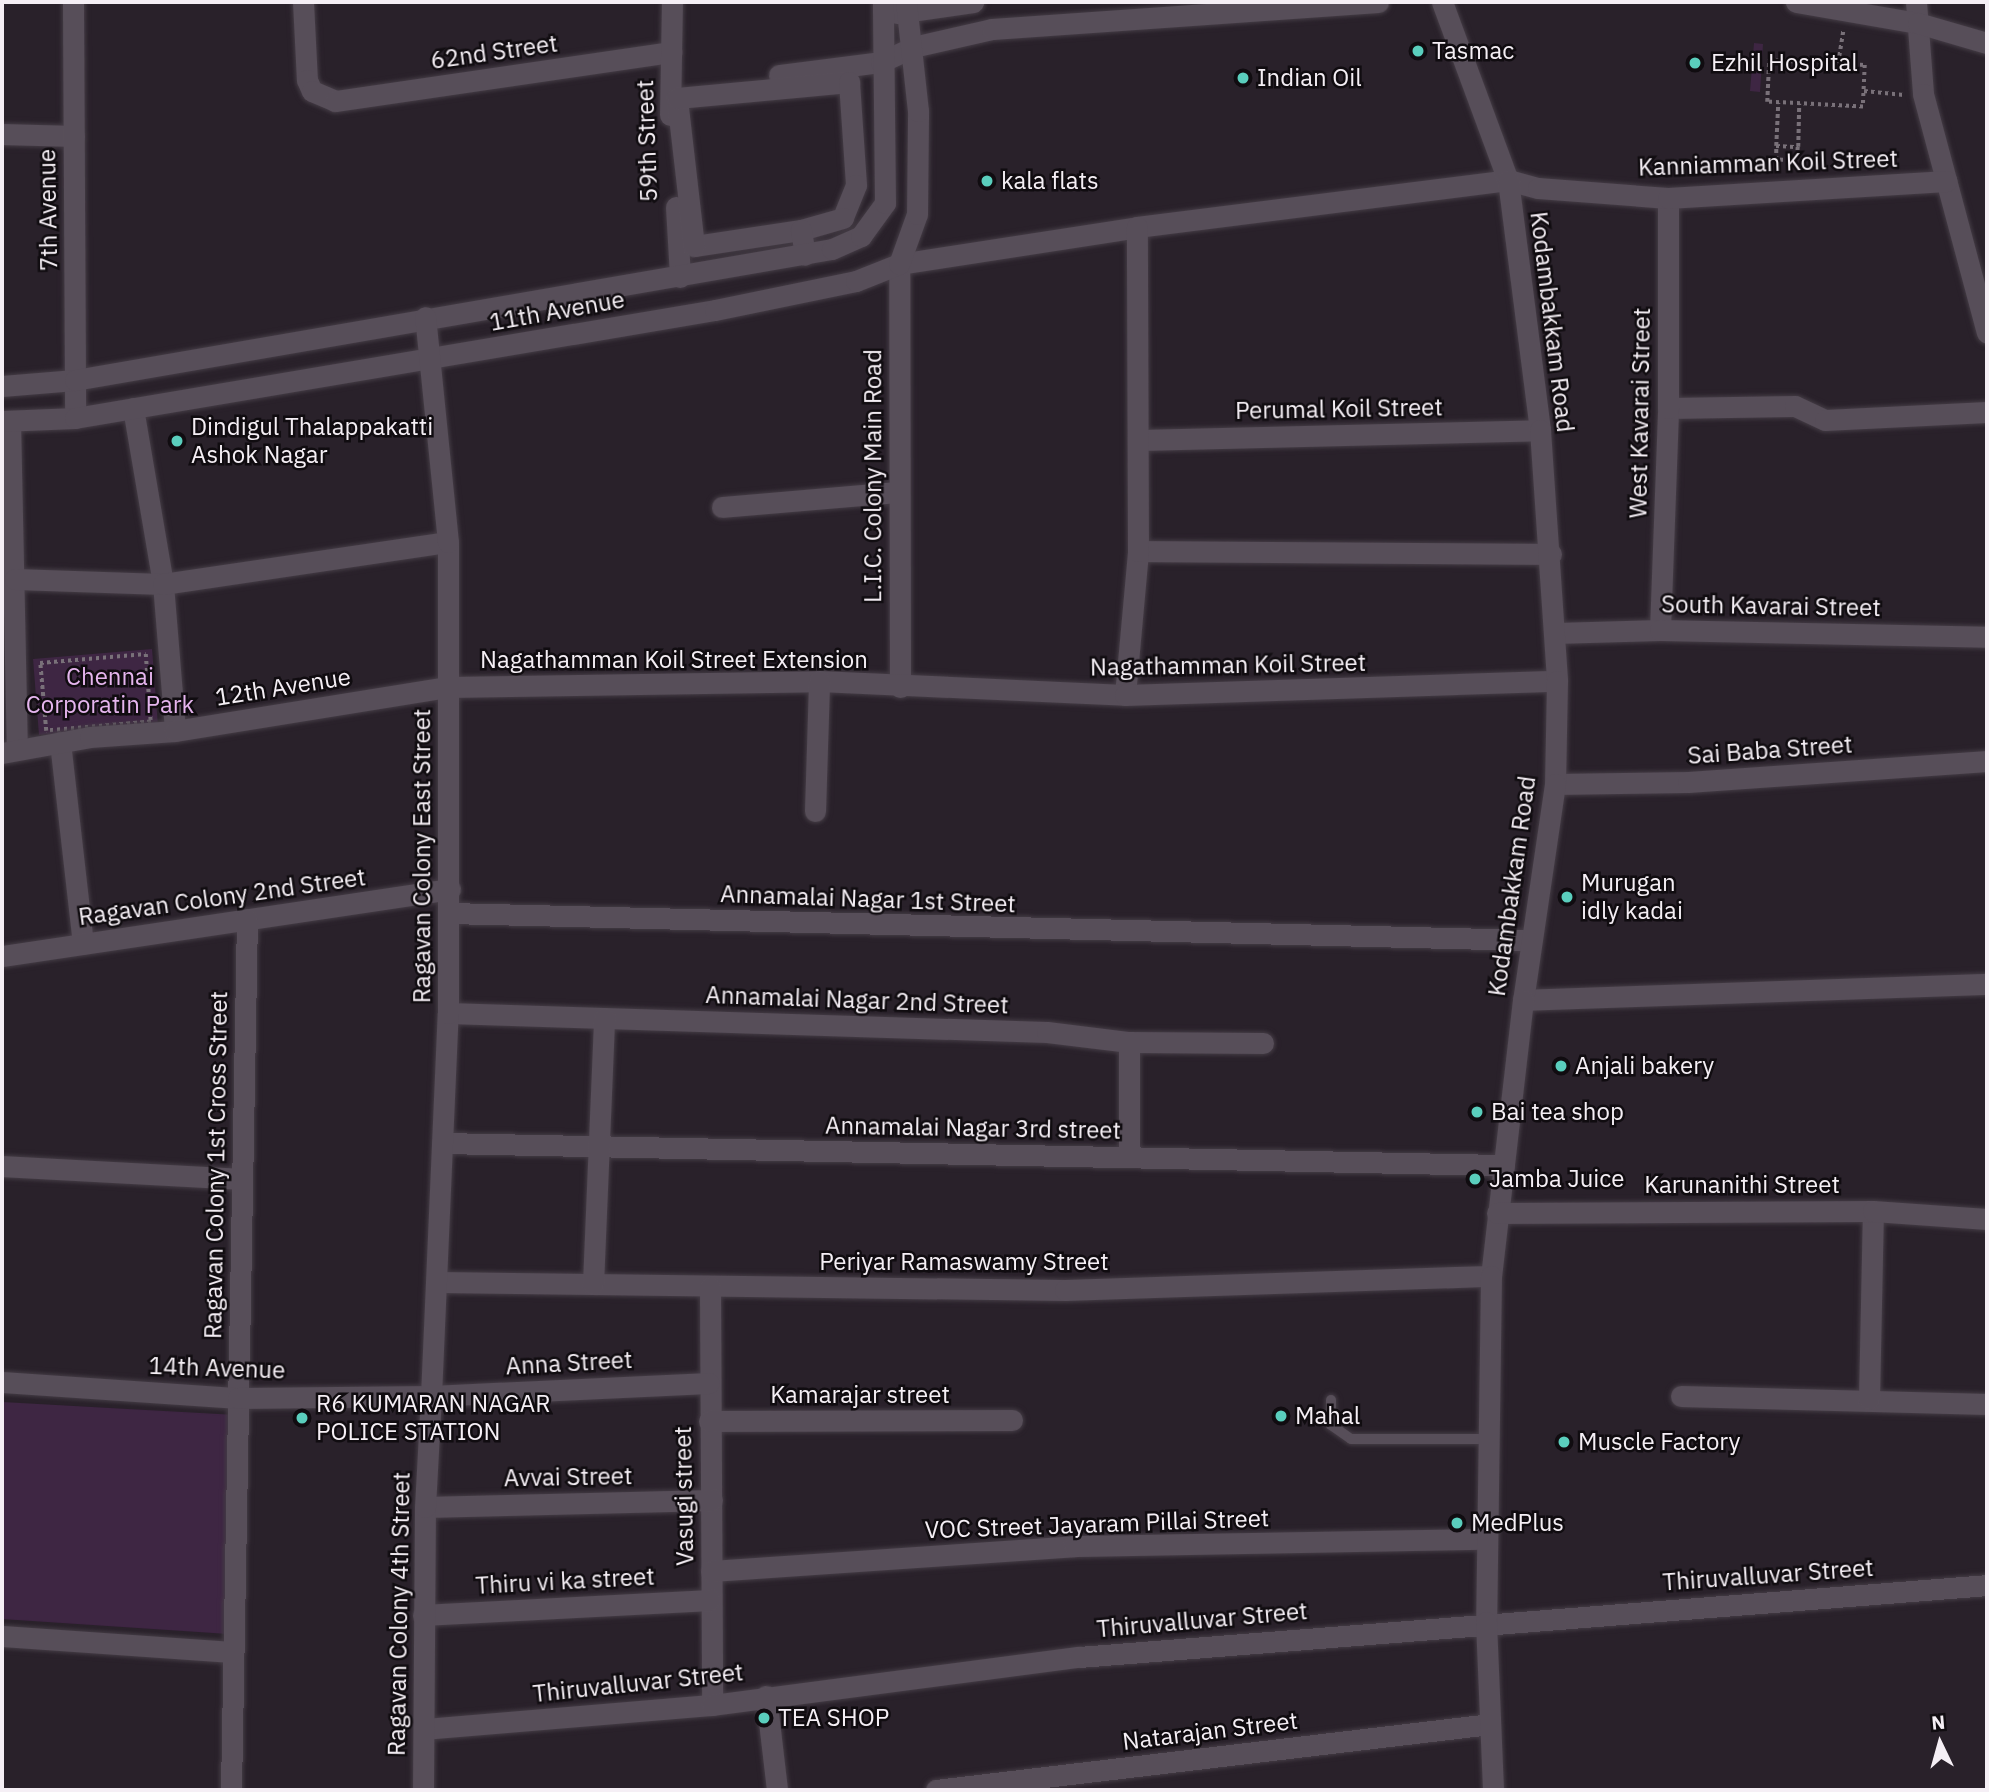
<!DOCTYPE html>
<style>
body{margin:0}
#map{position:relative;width:1989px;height:1792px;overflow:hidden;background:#29212a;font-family:"IBM Plex Sans",sans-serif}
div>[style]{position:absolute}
.green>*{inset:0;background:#3e2643}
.path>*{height:3.5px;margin-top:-1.75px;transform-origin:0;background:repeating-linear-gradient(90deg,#797179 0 3.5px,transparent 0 7px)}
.roads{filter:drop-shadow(0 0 2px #443c45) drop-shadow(0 0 2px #443c45)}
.lane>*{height:10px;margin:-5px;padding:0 5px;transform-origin:5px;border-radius:5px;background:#574e59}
.street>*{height:21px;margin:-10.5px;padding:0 10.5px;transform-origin:10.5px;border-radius:10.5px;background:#574e59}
.secondary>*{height:21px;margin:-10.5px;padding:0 10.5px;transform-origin:10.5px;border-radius:10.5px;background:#574e59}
.dots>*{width:19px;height:19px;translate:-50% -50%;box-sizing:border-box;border:4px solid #100c10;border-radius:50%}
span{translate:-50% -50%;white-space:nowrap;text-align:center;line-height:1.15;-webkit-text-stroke:5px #100c10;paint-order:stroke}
.poi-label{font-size:24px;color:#f5eff5}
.left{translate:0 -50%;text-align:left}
.street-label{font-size:24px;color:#f5eff5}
.park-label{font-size:24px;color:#e5b5ee}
.frame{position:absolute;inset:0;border:4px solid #f5eff5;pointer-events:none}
.north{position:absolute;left:1905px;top:1708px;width:70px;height:70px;-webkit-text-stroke:5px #100c10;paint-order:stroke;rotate:355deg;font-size:19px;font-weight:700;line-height:28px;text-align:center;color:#f5eff5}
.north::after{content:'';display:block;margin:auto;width:24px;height:32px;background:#f5eff5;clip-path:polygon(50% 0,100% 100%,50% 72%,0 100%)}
</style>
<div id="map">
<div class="green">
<div style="clip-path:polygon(1754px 43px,1763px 44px,1760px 92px,1750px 91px)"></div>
<div style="clip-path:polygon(152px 649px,158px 726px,39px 735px,33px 659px)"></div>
<div style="clip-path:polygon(2px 1402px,236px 1415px,228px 1634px,2px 1619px)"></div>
</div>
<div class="path">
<div style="left:1769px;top:60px;width:96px;rotate:3deg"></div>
<div style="left:1865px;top:65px;width:42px;rotate:92.7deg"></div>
<div style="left:1863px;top:107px;width:96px;rotate:-177deg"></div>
<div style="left:1767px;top:102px;width:42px;rotate:-87.3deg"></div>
<div style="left:1838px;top:63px;width:32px;rotate:-81deg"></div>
<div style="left:1864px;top:91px;width:40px;rotate:5.7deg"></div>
<div style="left:1776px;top:146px;width:22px;rotate:3deg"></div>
<div style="left:1798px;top:147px;width:14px;rotate:94deg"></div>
<div style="left:1797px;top:161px;width:21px;rotate:-177deg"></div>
<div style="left:1776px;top:160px;width:14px;rotate:-90deg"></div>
<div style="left:1776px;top:146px;width:43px;rotate:-87.3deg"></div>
<div style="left:1798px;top:147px;width:43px;rotate:-88.7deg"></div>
<div style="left:146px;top:654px;width:68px;rotate:85.8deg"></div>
<div style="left:151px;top:722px;width:105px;rotate:175.1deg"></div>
<div style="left:46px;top:731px;width:68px;rotate:-95deg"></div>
<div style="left:40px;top:663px;width:106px;rotate:-4.9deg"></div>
</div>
<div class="roads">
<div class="lane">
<div style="left:1331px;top:1400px;width:25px;rotate:90deg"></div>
<div style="left:1331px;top:1425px;width:24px;rotate:35deg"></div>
<div style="left:1351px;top:1439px;width:137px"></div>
</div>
<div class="street">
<div style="left:303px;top:2px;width:78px;rotate:87.1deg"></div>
<div style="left:307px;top:80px;width:12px;rotate:66deg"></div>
<div style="left:312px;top:91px;width:25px;rotate:23deg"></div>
<div style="left:335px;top:101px;width:340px;rotate:-8.3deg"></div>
<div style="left:1916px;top:2px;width:92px;rotate:85.6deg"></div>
<div style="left:1923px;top:94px;width:247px;rotate:75deg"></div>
<div style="left:779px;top:75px;width:103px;rotate:-7.3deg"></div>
<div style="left:670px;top:115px;width:113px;rotate:-89deg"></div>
<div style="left:2px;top:134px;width:72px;rotate:1.6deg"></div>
<div style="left:676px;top:207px;width:70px;rotate:86.7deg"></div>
<div style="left:801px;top:230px;width:108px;rotate:171.5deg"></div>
<div style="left:694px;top:246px;width:149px;rotate:-96.6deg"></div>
<div style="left:677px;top:98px;width:173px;rotate:-5.3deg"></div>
<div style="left:849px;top:82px;width:103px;rotate:86.1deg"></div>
<div style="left:856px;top:185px;width:35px;rotate:112deg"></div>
<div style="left:843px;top:218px;width:44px;rotate:164.1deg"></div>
<div style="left:801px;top:230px;width:25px;rotate:81deg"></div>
<div style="left:133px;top:408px;width:179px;rotate:80.3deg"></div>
<div style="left:163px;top:584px;width:147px;rotate:85.3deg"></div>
<div style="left:1668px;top:408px;width:127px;rotate:-0.9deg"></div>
<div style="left:1795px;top:406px;width:33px;rotate:25deg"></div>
<div style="left:1825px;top:420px;width:162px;rotate:-2.8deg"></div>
<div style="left:10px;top:421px;width:329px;rotate:88.8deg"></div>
<div style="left:1140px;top:440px;width:400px;rotate:-1.4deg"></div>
<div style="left:722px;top:507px;width:177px;rotate:-4.9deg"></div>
<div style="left:1138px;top:551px;width:413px;rotate:0.4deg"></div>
<div style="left:15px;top:579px;width:148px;rotate:1.9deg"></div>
<div style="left:163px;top:584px;width:288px;rotate:-8.4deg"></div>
<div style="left:1660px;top:630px;width:222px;rotate:-87.9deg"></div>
<div style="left:1668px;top:408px;width:210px;rotate:-90deg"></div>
<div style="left:1555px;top:633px;width:105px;rotate:-1.6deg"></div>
<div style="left:1660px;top:630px;width:327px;rotate:1.2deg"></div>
<div style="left:900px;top:687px;width:423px;rotate:-90.1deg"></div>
<div style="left:899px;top:264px;width:241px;rotate:-8.8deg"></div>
<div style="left:1137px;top:227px;width:374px;rotate:-7.2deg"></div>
<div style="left:1508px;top:180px;width:31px;rotate:15deg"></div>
<div style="left:1538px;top:188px;width:130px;rotate:4.4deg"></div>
<div style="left:1668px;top:198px;width:279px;rotate:-3.5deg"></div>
<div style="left:1125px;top:695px;width:145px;rotate:-84.8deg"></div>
<div style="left:1138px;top:551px;width:324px;rotate:-90.2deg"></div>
<div style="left:60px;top:742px;width:203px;rotate:83.5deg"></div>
<div style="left:2px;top:753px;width:89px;rotate:-10.3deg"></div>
<div style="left:90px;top:737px;width:85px;rotate:-4deg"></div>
<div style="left:175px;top:731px;width:277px;rotate:-9.2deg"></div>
<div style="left:448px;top:687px;width:371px;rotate:-0.9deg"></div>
<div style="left:819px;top:681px;width:306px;rotate:2.6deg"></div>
<div style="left:1125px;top:695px;width:432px;rotate:-1.9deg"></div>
<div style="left:1555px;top:784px;width:133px;rotate:-0.9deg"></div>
<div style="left:1688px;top:782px;width:300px;rotate:-4deg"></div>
<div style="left:815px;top:811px;width:130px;rotate:-88.2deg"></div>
<div style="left:449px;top:913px;width:1082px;rotate:1.43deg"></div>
<div style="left:2px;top:956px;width:453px;rotate:-8.5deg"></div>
<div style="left:1523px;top:1000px;width:464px;rotate:-2deg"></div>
<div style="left:448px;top:1013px;width:599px;rotate:1.82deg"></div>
<div style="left:1047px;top:1032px;width:83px;rotate:7deg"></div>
<div style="left:1129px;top:1042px;width:134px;rotate:0.4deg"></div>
<div style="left:442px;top:1143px;width:1062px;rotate:1.19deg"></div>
<div style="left:1129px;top:1157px;width:115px;rotate:-90deg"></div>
<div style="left:2px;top:1166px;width:240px;rotate:3.1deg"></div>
<div style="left:437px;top:1282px;width:628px;rotate:0.73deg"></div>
<div style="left:1065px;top:1290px;width:426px;rotate:-1.9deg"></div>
<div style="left:593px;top:1284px;width:266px;rotate:-87.6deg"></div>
<div style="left:710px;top:1287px;width:418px;rotate:89.7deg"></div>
<div style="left:1681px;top:1396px;width:306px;rotate:1.5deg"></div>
<div style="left:1869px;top:1399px;width:188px;rotate:-88.8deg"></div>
<div style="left:709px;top:1421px;width:303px;rotate:-0.2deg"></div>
<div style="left:425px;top:1507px;width:287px;rotate:-1.4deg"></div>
<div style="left:711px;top:1571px;width:364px;rotate:-3.9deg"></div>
<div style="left:1074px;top:1546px;width:412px;rotate:-1deg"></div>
<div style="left:423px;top:1615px;width:287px;rotate:-3deg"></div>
<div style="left:2px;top:1636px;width:231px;rotate:4deg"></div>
<div style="left:766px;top:1696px;width:95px;rotate:83.3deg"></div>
<div style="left:424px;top:1729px;width:289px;rotate:-4.8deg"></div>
<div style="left:712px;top:1705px;width:370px;rotate:-7.5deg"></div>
<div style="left:1079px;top:1657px;width:911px;rotate:-4.53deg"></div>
<div style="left:231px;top:1790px;width:871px;rotate:-88.95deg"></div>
<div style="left:423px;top:1790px;width:283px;rotate:-89.6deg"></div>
<div style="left:425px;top:1507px;width:111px;rotate:-86.9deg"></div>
<div style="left:431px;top:1396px;width:278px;rotate:-2.7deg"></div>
<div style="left:936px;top:1790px;width:558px;rotate:-6.79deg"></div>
</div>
<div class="secondary">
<div style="left:73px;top:2px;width:416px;rotate:89.7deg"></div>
<div style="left:1442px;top:2px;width:190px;rotate:69.7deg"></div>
<div style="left:1508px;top:180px;width:252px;rotate:82.7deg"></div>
<div style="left:1540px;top:430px;width:252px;rotate:86.1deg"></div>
<div style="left:1557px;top:681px;width:103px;rotate:91.1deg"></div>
<div style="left:1555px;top:784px;width:218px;rotate:98.4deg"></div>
<div style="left:1523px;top:1000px;width:278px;rotate:96.6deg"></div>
<div style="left:1491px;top:1276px;width:346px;rotate:90.8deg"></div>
<div style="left:1486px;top:1622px;width:168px;rotate:87.6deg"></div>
<div style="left:1796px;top:2px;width:124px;rotate:9.8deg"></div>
<div style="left:1918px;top:23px;width:72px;rotate:16.2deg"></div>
<div style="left:897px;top:13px;width:77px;rotate:-8.2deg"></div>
<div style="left:881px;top:62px;width:35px;rotate:-25deg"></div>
<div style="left:913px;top:47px;width:81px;rotate:-12.8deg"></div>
<div style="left:992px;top:29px;width:387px;rotate:-4deg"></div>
<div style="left:2px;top:386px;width:73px;rotate:-4.7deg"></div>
<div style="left:75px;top:380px;width:768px;rotate:-9.82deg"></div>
<div style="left:832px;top:249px;width:32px;rotate:-24deg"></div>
<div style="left:861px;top:236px;width:41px;rotate:-54deg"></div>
<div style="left:885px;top:203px;width:201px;rotate:-90.6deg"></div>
<div style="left:2px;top:421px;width:73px;rotate:-2.4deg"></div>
<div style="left:75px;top:418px;width:649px;rotate:-9.58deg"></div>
<div style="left:715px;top:310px;width:144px;rotate:-11.6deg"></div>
<div style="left:856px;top:281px;width:46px;rotate:-21.6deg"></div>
<div style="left:899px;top:264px;width:53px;rotate:-70.2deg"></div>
<div style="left:917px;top:214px;width:103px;rotate:-89.4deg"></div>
<div style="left:918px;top:111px;width:110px;rotate:-96.3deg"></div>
<div style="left:1497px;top:1213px;width:376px;rotate:-0.3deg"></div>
<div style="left:1873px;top:1211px;width:114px;rotate:4deg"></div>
<div style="left:2px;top:1382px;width:237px;rotate:3.9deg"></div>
<div style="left:238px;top:1398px;width:193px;rotate:-0.6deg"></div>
<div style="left:431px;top:1396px;width:383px;rotate:-87.5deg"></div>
<div style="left:448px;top:1013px;width:471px;rotate:-90deg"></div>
<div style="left:448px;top:542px;width:226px;rotate:-95.8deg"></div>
</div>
</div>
<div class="dots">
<div style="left:1418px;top:51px;background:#5acebd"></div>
<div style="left:1695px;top:63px;background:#5acebd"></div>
<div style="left:1243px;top:78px;background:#5acebd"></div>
<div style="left:987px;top:181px;background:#5acebd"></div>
<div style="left:177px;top:441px;background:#5acebd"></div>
<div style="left:1567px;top:897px;background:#5acebd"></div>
<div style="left:1561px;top:1066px;background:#5acebd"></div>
<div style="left:1477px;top:1112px;background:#5acebd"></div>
<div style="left:1475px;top:1179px;background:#5acebd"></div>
<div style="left:1281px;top:1416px;background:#5acebd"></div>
<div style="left:302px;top:1418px;background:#5acebd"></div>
<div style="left:1564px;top:1442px;background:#5acebd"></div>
<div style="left:1457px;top:1523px;background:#5acebd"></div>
<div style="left:764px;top:1718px;background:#5acebd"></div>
</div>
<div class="poi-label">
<span class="left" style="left:1432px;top:51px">Tasmac</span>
<span class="left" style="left:1711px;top:63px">Ezhil Hospital</span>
<span class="left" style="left:1257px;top:78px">Indian Oil</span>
<span class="left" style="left:1001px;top:181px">kala flats</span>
<span class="left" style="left:191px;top:441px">Dindigul Thalappakatti<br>Ashok Nagar</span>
<span class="left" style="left:1581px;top:897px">Murugan<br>idly kadai</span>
<span class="left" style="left:1575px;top:1066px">Anjali bakery</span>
<span class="left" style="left:1491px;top:1112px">Bai tea shop</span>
<span class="left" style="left:1489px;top:1179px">Jamba Juice</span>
<span class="left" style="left:316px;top:1418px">R6 KUMARAN NAGAR<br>POLICE STATION</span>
<span class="left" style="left:1295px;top:1416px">Mahal</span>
<span class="left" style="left:1578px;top:1442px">Muscle Factory</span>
<span class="left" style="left:1471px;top:1523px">MedPlus</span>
<span class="left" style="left:778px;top:1718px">TEA SHOP</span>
</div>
<div class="street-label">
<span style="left:494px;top:52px;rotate:-8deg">62nd Street</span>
<span style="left:647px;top:141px;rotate:-92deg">59th Street</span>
<span style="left:1768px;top:163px;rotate:-2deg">Kanniamman Koil Street</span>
<span style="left:48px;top:210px;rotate:-91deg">7th Avenue</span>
<span style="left:557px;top:311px;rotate:-10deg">11th Avenue</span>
<span style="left:1552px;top:322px;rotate:83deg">Kodambakkam Road</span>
<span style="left:1339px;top:409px;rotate:-1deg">Perumal Koil Street</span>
<span style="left:1640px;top:413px;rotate:-89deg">West Kavarai Street</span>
<span style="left:873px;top:476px;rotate:-90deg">L.I.C. Colony Main Road</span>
<span style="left:1771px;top:606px;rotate:1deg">South Kavarai Street</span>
<span style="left:674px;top:660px">Nagathamman Koil Street Extension</span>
<span style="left:1228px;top:665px;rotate:-1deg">Nagathamman Koil Street</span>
<span style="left:283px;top:687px;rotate:-9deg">12th Avenue</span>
<span style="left:1770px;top:750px;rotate:-4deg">Sai Baba Street</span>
<span style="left:422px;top:856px;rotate:-90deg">Ragavan Colony East Street</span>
<span style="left:1512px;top:886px;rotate:-82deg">Kodambakkam Road</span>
<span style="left:222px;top:897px;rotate:-8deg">Ragavan Colony 2nd Street</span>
<span style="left:868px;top:899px;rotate:2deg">Annamalai Nagar 1st Street</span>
<span style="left:857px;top:1000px;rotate:2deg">Annamalai Nagar 2nd Street</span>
<span style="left:973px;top:1128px;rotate:1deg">Annamalai Nagar 3rd street</span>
<span style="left:216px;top:1165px;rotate:-89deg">Ragavan Colony 1st Cross Street</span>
<span style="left:1742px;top:1185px">Karunanithi Street</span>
<span style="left:964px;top:1262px">Periyar Ramaswamy Street</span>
<span style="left:569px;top:1363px;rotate:-3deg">Anna Street</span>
<span style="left:217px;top:1368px;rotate:2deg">14th Avenue</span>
<span style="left:860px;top:1395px">Kamarajar street</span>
<span style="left:568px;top:1477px;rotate:-1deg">Avvai Street</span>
<span style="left:684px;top:1496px;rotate:-91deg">Vasugi street</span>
<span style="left:1097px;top:1524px;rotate:-2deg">VOC Street Jayaram Pillai Street</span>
<span style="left:1768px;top:1575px;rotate:-4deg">Thiruvalluvar Street</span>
<span style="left:565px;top:1581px;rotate:-3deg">Thiru vi ka street</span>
<span style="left:399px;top:1614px;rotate:-89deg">Ragavan Colony 4th Street</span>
<span style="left:1202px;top:1620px;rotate:-5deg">Thiruvalluvar Street</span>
<span style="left:638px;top:1683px;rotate:-6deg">Thiruvalluvar Street</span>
<span style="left:1210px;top:1731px;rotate:-7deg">Natarajan Street</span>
</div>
<div class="park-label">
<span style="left:110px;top:691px">Chennai<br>Corporatin Park</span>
</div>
<div class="frame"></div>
<div class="north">N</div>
</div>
